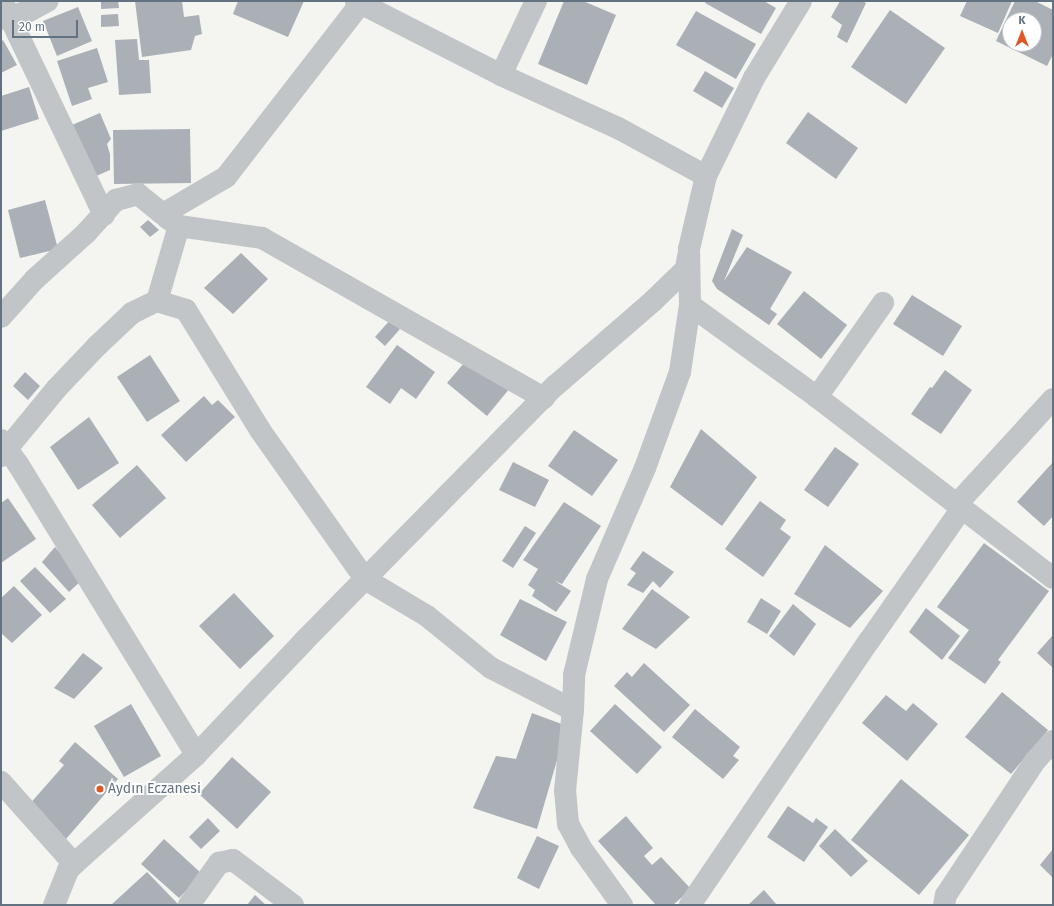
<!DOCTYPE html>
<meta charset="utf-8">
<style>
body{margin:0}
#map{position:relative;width:1054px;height:906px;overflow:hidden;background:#f4f4f0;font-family:"Fira Sans",sans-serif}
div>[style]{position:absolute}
.building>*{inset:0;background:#aab0b6}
.minor>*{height:22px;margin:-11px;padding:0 11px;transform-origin:11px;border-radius:11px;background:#c1c5c8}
.dots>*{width:11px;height:11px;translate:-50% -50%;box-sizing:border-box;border:2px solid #fff;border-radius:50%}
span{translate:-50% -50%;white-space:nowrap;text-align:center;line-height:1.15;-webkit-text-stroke:4px #fff;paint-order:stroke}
.poi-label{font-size:14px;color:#637280}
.left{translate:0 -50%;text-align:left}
.frame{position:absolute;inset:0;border:2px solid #637280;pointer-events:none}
.north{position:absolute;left:1002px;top:12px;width:40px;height:40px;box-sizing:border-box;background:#fff;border:1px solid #c1c7cc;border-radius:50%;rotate:0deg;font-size:11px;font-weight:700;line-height:16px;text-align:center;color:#637280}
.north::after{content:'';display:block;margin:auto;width:14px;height:18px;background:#de5826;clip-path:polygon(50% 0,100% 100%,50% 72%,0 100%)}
.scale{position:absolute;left:12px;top:20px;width:66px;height:18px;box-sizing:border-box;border:2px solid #637280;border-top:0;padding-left:5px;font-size:12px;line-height:14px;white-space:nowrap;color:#637280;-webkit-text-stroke:3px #fff;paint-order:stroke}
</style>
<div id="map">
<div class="building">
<div style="clip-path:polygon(101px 1px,118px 1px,119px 8px,101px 9px)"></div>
<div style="clip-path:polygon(135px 1px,182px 1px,184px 17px,199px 15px,202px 34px,195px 36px,191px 50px,142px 57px)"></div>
<div style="clip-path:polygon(238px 1px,304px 1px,288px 37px,233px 14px)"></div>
<div style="clip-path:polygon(564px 1px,583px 1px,616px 15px,587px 85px,538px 64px)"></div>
<div style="clip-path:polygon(706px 1px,764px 1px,776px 8px,761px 34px,705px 3px)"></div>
<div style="clip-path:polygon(840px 1px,862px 1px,866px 3px,847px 43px,837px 37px,842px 25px,831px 17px)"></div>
<div style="clip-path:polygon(967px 1px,1012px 1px,998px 33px,960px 16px)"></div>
<div style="clip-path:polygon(evenodd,1015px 1px,1035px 1px,1053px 10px,1053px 54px,1047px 66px,996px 41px,1015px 1px,1010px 20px,1034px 20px,1034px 44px,1010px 44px,1010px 20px)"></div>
<div style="clip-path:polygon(78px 7px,92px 41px,57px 56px,43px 21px)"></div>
<div style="clip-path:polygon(890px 10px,945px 48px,906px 104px,851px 67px)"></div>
<div style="clip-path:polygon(696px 11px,756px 44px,736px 79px,676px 45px)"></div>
<div style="clip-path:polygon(118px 14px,119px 26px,101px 27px,101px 15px)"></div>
<div style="clip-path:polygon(137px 39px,139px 60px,149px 60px,151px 93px,119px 95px,115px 40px)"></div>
<div style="clip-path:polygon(3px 40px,17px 65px,1px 73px,1px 42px)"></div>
<div style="clip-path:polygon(97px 48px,108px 82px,88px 88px,92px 99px,72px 106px,57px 61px)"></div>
<div style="clip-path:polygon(705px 71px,734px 88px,722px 108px,693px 91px)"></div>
<div style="clip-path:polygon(29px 87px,39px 119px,1px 131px,1px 96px)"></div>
<div style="clip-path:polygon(808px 112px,858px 148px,836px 179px,786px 143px)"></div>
<div style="clip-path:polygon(100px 113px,111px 139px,107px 144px,110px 154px,110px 170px,94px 177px,72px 125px)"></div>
<div style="clip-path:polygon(190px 129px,191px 183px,114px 184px,113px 130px)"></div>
<div style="clip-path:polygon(45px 200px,58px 249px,20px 258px,8px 210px)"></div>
<div style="clip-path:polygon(148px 220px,159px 230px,150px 237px,140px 227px)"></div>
<div style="clip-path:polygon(732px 229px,743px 235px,724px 281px,747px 247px,792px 272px,770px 309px,777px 314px,769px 325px,717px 289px,712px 281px)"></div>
<div style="clip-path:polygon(241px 253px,268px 279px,233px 314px,204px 288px)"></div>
<div style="clip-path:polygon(804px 291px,847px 325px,821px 359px,777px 324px)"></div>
<div style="clip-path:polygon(912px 295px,962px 326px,943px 356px,893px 324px)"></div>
<div style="clip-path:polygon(390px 320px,400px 329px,385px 346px,375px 337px)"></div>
<div style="clip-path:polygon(397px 345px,435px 372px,416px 399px,401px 388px,390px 404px,366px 387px)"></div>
<div style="clip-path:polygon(150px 355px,180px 401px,147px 422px,117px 377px)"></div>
<div style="clip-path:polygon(470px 356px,515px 382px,487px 416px,447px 383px)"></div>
<div style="clip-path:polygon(945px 370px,972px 390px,941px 434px,911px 414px,930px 387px,932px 388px)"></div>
<div style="clip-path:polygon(25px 372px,40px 386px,28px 400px,13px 386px)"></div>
<div style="clip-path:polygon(204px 396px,212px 405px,218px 400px,235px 417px,186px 462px,161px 435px)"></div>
<div style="clip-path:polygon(89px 417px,119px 463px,78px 490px,50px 447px)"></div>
<div style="clip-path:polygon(701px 429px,757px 477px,722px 526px,670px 487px)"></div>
<div style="clip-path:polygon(574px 430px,618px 460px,592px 496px,548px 466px)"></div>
<div style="clip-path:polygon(835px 447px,859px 464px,828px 507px,804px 490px)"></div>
<div style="clip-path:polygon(513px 462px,549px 480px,535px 507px,499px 490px)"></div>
<div style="clip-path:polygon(1053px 462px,1053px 516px,1044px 526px,1017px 502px)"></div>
<div style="clip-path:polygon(137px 465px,166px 498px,120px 538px,92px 505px)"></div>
<div style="clip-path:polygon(8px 498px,36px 539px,1px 563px,1px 503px)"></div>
<div style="clip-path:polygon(760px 501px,786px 520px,780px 529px,791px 537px,763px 577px,725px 549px)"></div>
<div style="clip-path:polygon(564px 502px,601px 526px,562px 584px,555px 581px,571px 591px,556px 612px,532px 596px,535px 590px,528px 585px,538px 569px,523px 560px)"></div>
<div style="clip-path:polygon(525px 526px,536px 533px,513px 568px,502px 561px)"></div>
<div style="clip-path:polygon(984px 543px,1049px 591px,998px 660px,1001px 662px,985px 684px,948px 658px,969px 630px,937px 607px)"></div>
<div style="clip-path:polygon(825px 545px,883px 591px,850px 628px,794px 594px)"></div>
<div style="clip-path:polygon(55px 547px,83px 579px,69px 592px,42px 562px)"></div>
<div style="clip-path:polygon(643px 551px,674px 572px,660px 588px,653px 581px,643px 593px,627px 585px,636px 573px,630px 569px)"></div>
<div style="clip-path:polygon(35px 567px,66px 599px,50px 613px,20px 581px)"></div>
<div style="clip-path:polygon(14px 586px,42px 615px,12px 643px,1px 633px,1px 598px)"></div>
<div style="clip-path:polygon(652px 589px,690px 617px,656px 649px,622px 629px)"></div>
<div style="clip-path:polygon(234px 593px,274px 636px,240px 669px,199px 626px)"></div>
<div style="clip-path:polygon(761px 598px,781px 611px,767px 634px,747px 622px)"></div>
<div style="clip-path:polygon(520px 599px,567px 622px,546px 661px,500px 635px)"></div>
<div style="clip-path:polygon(793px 604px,816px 624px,794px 656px,769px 636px)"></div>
<div style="clip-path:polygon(926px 608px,960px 636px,942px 660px,909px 632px)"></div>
<div style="clip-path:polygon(1053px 635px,1053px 668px,1037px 653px)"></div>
<div style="clip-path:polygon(83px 653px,103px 668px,74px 699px,54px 688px)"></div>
<div style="clip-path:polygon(644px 663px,690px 705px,664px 732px,614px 686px,627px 672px,632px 677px)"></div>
<div style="clip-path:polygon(1002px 692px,1048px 730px,1011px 774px,965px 737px)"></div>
<div style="clip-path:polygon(886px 695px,906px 711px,913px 703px,938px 724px,907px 761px,862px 723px)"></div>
<div style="clip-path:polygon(131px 704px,161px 756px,124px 777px,94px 726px)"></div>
<div style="clip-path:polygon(615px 704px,662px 747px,637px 774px,590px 731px)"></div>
<div style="clip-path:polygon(695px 709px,740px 747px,733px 756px,739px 760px,723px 779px,672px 737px)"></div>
<div style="clip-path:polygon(532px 713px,567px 726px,537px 829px,473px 808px,496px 756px,516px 759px)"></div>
<div style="clip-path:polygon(75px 742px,118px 779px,66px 839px,28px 806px,64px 765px,59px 761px)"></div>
<div style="clip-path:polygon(232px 757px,271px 792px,237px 829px,199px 794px)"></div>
<div style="clip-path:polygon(901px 779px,969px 835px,919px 895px,851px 840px)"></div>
<div style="clip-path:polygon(788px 806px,813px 823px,816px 818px,828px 827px,804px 862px,767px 837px)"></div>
<div style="clip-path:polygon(626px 816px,653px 848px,644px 856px,652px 865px,661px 857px,691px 889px,673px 905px,656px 905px,598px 841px)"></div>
<div style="clip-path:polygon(208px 818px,220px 831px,201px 849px,189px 837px)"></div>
<div style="clip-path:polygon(835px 829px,868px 861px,851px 877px,819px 846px)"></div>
<div style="clip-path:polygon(537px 836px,559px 846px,539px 889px,517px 878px)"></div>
<div style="clip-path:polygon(164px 839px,202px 874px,179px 898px,141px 864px)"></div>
<div style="clip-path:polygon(1053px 849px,1053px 878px,1040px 865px)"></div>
<div style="clip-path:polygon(147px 872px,179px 905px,111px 905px)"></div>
<div style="clip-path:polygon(764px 890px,777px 905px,748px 905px)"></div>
<div style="clip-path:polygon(255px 895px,266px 905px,247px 905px)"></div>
</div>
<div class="minor">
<div style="left:2px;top:1px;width:237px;rotate:64.5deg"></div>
<div style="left:356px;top:1px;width:163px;rotate:27deg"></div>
<div style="left:501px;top:75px;width:128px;rotate:24.4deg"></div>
<div style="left:618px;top:128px;width:100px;rotate:28.6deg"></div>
<div style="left:1px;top:19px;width:29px;rotate:-16deg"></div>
<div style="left:29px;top:11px;width:21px;rotate:-28deg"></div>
<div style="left:501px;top:75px;width:82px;rotate:-64.7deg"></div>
<div style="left:179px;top:226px;width:84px;rotate:8.2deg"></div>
<div style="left:262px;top:238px;width:324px;rotate:29.6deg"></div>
<div style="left:157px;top:301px;width:78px;rotate:-73.7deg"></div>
<div style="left:179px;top:226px;width:14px;rotate:-146deg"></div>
<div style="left:690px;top:305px;width:157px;rotate:35.9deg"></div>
<div style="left:817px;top:397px;width:297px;rotate:37.5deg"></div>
<div style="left:1px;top:317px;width:51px;rotate:-48.2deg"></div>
<div style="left:35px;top:279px;width:69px;rotate:-42deg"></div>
<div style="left:86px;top:233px;width:45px;rotate:-47.7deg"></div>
<div style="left:116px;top:200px;width:23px;rotate:-15deg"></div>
<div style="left:138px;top:194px;width:32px;rotate:39deg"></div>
<div style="left:163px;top:214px;width:73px;rotate:-30.4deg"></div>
<div style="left:226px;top:177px;width:219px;rotate:-52.2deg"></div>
<div style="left:817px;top:397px;width:115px;rotate:-54.9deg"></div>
<div style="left:1px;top:440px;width:29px;rotate:55deg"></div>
<div style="left:18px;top:464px;width:341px;rotate:58.5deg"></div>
<div style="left:1px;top:456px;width:88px;rotate:-50.5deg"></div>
<div style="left:57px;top:388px;width:58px;rotate:-46.4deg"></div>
<div style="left:97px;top:346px;width:48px;rotate:-43.3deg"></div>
<div style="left:132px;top:313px;width:28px;rotate:-26deg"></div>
<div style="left:157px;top:301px;width:30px;rotate:17deg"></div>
<div style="left:186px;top:310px;width:141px;rotate:58.3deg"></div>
<div style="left:260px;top:430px;width:182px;rotate:54.8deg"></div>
<div style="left:365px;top:579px;width:72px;rotate:30.8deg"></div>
<div style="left:427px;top:616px;width:82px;rotate:39.1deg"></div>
<div style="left:491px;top:668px;width:92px;rotate:27.1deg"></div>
<div style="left:957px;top:504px;width:142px;rotate:-47.6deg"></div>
<div style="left:1px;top:782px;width:110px;rotate:48.3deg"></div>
<div style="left:54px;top:905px;width:38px;rotate:-68deg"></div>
<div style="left:68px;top:870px;width:8px;rotate:-45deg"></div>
<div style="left:74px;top:864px;width:164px;rotate:-41.8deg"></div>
<div style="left:196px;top:755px;width:157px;rotate:-46.5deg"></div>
<div style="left:304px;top:641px;width:358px;rotate:-45.5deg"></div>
<div style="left:555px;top:386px;width:130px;rotate:-40.9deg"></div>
<div style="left:653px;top:301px;width:46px;rotate:-44.1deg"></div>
<div style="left:686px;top:269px;width:13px;rotate:-81deg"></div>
<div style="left:189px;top:905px;width:52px;rotate:-54.5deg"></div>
<div style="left:219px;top:863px;width:14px;rotate:-12deg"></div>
<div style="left:233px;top:860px;width:75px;rotate:36.9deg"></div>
<div style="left:622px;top:905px;width:70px;rotate:-125.7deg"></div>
<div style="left:581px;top:848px;width:27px;rotate:-118deg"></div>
<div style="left:568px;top:824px;width:33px;rotate:-95deg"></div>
<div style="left:565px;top:791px;width:81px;rotate:-84.4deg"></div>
<div style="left:573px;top:710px;width:35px;rotate:-88deg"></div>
<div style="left:574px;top:675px;width:99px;rotate:-76.5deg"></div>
<div style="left:597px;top:579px;width:121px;rotate:-66.6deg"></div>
<div style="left:645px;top:468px;width:102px;rotate:-70deg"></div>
<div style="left:680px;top:372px;width:68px;rotate:-81.5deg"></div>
<div style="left:690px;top:305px;width:56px;rotate:-91deg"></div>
<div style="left:689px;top:249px;width:75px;rotate:-76.9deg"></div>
<div style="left:706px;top:176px;width:109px;rotate:-63.9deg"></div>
<div style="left:754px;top:78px;width:90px;rotate:-58.6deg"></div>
<div style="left:690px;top:905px;width:319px;rotate:-55.9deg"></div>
<div style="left:869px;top:641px;width:162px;rotate:-55deg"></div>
<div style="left:944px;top:905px;width:10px;rotate:-79deg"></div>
<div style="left:946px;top:895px;width:161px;rotate:-56.4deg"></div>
<div style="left:1035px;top:761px;width:27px;rotate:-48deg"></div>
</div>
<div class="dots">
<div style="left:100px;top:789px;background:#de5826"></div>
</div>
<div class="poi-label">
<span class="left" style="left:108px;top:789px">Aydın Eczanesi</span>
</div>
<div class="frame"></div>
<div class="north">K</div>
<div class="scale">20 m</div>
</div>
